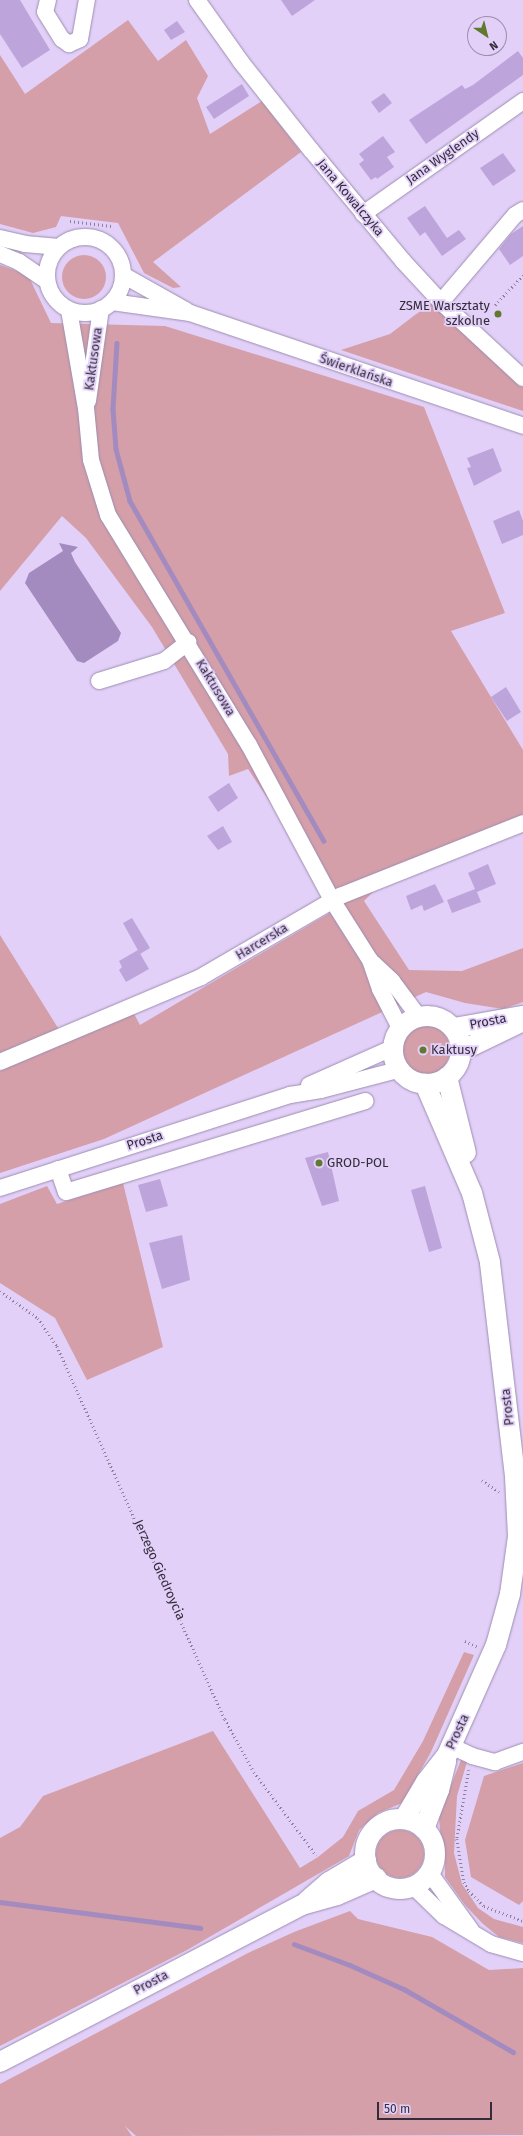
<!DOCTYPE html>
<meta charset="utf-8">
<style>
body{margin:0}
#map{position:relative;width:523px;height:2136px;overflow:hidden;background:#e2d0f8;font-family:"Fira Sans",sans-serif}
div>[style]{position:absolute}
.green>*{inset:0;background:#d49fa9}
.round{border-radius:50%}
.water>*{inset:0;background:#a38bbf}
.stream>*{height:4.5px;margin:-2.25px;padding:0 2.25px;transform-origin:2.25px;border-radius:2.25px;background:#a38bbf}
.building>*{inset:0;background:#bda5db}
.path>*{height:2.5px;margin-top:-1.25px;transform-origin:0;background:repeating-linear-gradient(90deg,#8e819e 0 1px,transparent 0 4px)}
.roads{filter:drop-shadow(0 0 1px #9d8db1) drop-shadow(0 0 1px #9d8db1)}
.minor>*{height:16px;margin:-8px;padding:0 8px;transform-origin:8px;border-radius:8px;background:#fff}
.minor>.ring{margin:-8px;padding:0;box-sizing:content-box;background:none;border:16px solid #fff;border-radius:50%}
.major>*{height:20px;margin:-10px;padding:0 10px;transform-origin:10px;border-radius:10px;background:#fff}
.major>.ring{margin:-10px;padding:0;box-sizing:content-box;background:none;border:20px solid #fff;border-radius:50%}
.dots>*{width:11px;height:11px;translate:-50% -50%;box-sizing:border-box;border:2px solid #e2d0f8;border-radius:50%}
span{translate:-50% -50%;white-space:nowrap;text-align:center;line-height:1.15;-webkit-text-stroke:3.5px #e2d0f8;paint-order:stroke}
.street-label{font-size:13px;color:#332c3b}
.poi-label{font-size:13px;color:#332c3b}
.right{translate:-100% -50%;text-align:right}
.left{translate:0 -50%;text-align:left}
.north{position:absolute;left:467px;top:16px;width:40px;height:40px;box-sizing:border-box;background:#e2d0f8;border:1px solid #9c8eac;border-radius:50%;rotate:145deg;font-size:11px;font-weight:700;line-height:16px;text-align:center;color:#332c3b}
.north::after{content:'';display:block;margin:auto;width:14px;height:18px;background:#607a2d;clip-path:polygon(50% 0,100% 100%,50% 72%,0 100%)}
.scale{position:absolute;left:377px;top:2102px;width:115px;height:18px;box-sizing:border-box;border:2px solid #332c3b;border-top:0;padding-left:5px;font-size:12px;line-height:14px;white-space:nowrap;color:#332c3b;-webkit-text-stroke:3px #e2d0f8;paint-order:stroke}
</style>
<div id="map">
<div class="green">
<div style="clip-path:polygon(128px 20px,158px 61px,186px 40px,208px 76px,197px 98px,210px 134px,262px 101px,301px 152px,153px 262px,181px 287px,173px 288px,144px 273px,118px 223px,61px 216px,56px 227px,33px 233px,0 224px,0 55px,25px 94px)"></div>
<div class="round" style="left:62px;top:255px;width:44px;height:44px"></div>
<div style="clip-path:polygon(0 265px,28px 275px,51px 323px,165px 326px,424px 407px,505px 613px,451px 631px,523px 750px,523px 819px,394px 871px,364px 901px,409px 970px,462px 971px,523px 948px,523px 1002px,503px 1009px,465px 1003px,426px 992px,104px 1139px,0 1173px,0 935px,63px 1036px,131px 1008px,140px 1025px,340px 907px,248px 769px,229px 776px,228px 754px,152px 627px,86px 538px,62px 516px,0 591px)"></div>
<div style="clip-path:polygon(432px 302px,523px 386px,523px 411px,341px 350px,390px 334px)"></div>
<div class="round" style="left:400px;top:1025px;width:50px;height:50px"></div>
<div style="clip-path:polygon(123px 1183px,163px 1347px,87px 1380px,55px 1318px,0 1283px,0 1204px,47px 1186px,57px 1204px)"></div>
<div style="clip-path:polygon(464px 1652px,474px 1655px,431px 1752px,402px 1803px,378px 1813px,359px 1830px,349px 1856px,187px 1950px,0 2046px,0 1838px,20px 1827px,43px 1796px,213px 1731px,300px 1868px,318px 1857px,343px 1837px,358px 1811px,394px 1790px,423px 1741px)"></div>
<div style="clip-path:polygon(461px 1760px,467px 1762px,457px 1796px,454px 1853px,462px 1884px,478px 1908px,494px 1919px,523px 1927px,523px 1943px,499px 1937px,482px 1923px,465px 1905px,445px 1877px,445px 1849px,440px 1831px,439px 1816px)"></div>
<div style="clip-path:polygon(523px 1763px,523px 1901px,519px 1905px,471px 1877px,465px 1840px,484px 1776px)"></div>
<div class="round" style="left:376px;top:1830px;width:48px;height:48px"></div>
<div style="clip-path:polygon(350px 1911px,358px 1919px,432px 1937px,489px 1970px,523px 1968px,523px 2135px,136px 2136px,125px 2126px,132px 2136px,0 2136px,0 2084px,248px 1953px,294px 1932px)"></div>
</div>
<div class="water">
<div style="clip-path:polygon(59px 543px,78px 547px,71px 553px,75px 562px,121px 633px,118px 641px,84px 663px,77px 661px,25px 583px,29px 573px,63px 551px)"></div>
</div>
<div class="stream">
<div style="left:117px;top:343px;width:66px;rotate:93.5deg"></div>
<div style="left:113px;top:409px;width:40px;rotate:85.7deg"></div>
<div style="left:116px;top:449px;width:54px;rotate:74.9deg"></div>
<div style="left:130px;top:501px;width:391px;rotate:60.3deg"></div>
<div style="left:0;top:1902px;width:202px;rotate:7.4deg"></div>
<div style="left:294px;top:1944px;width:60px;rotate:20.6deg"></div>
<div style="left:350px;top:1965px;width:59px;rotate:24deg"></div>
<div style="left:404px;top:1989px;width:126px;rotate:30deg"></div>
</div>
<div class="building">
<div style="clip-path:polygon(0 0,20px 0,50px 50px,22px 68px,0 34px)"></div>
<div style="clip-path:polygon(281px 0,315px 0,292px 16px)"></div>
<div style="clip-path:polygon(177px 21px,185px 32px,171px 40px,164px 30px)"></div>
<div style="clip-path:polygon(518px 51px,523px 58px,523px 75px,426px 144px,409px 120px,462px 85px,465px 89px,473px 85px)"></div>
<div style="clip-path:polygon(242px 84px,249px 96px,214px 119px,206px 107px)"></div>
<div style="clip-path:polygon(384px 93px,392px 103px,379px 113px,371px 102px)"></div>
<div style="clip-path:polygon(383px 136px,395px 152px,387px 157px,394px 167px,377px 179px,376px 177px,371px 180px,359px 164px,364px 160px,359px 154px)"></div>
<div style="clip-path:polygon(503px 153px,516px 171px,493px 186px,480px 168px)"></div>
<div style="clip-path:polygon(425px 206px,447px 238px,459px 230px,466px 239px,442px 256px,425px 232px,420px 236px,407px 218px)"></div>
<div style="clip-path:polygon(523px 226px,523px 256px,510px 265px,499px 249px,511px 234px)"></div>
<div style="clip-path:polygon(493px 448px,502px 471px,474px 486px,467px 468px,471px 467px,467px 458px)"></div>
<div style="clip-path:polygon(519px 510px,523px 521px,523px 535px,502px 544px,493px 521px)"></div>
<div style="clip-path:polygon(506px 687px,521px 712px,507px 721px,491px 697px)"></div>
<div style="clip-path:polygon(229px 783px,238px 798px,218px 812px,208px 797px)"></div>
<div style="clip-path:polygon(223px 826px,232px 842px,218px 850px,207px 836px)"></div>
<div style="clip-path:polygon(488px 864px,496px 884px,477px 892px,481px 902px,452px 913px,447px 900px,475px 889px,468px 873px)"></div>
<div style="clip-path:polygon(435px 884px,444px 902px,424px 911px,422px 905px,411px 910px,406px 896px)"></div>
<div style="clip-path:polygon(132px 918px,150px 948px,140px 954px,123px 923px)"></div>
<div style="clip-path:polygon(138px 950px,149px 969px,126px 982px,119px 970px,122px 967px,119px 961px)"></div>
<div style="clip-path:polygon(328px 1152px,339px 1201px,322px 1206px,305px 1158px)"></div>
<div style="clip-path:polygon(160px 1179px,168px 1206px,146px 1212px,138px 1185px)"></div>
<div style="clip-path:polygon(425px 1186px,442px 1248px,429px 1252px,411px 1190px)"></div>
<div style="clip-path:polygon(182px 1235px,190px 1280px,162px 1289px,149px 1243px)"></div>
</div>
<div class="path">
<div style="left:70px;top:221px;width:42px;rotate:6.8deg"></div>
<div style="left:495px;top:305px;width:41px;rotate:-47deg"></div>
<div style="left:0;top:1291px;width:47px;rotate:35.4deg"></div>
<div style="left:38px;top:1318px;width:34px;rotate:56deg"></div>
<div style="left:57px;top:1346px;width:409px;rotate:65.8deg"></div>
<div style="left:225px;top:1719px;width:60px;rotate:61.3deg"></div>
<div style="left:254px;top:1772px;width:104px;rotate:53.2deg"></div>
<div style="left:482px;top:1480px;width:21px;rotate:35deg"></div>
<div style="left:465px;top:1641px;width:14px;rotate:25deg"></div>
<div style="left:469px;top:1770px;width:70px;rotate:99.9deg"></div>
<div style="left:457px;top:1839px;width:44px;rotate:80.8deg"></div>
<div style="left:464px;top:1882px;width:10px;rotate:61deg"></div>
<div style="left:469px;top:1891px;width:21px;rotate:45deg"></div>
<div style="left:484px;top:1906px;width:42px;rotate:21deg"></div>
</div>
<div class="roads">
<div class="minor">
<div style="left:48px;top:0;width:12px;rotate:104deg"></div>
<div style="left:45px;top:12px;width:32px;rotate:58deg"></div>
<div style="left:62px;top:39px;width:9px;rotate:36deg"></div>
<div style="left:69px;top:44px;width:12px;rotate:-24deg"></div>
<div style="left:80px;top:39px;width:40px;rotate:-80deg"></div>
<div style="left:197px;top:0;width:76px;rotate:54.6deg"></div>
<div style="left:241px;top:62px;width:112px;rotate:51.5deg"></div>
<div style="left:311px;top:150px;width:144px;rotate:50.3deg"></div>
<div style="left:403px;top:261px;width:56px;rotate:47.2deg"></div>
<div style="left:441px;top:302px;width:112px;rotate:42.8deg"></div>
<div style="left:363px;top:214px;width:196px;rotate:-35.2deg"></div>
<div class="ring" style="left:47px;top:237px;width:60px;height:60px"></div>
<div style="left:0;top:238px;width:26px;rotate:13deg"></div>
<div style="left:25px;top:244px;width:34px;rotate:5deg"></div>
<div style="left:0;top:254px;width:21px;rotate:23deg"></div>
<div style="left:19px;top:262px;width:34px;rotate:34deg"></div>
<div style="left:123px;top:275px;width:73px;rotate:29.4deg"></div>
<div style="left:112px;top:302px;width:79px;rotate:8deg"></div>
<div style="left:190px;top:313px;width:352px;rotate:18.7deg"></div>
<div style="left:441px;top:302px;width:114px;rotate:-49.6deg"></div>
<div style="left:515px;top:215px;width:9px;rotate:-32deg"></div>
<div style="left:69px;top:310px;width:99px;rotate:80.2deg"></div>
<div style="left:86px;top:408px;width:52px;rotate:84.5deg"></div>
<div style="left:91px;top:460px;width:58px;rotate:72.8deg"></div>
<div style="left:108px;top:515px;width:270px;rotate:58.5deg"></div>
<div style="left:249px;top:745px;width:176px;rotate:61.8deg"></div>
<div style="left:332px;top:900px;width:71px;rotate:57.7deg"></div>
<div style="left:370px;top:960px;width:31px;rotate:71deg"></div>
<div style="left:380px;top:989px;width:44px;rotate:62.9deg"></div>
<div style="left:88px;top:401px;width:93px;rotate:-82deg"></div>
<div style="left:99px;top:681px;width:68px;rotate:-17.1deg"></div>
<div style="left:164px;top:661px;width:31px;rotate:-38deg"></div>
<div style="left:373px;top:963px;width:26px;rotate:43deg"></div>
<div style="left:392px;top:981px;width:44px;rotate:53.4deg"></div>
<div style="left:0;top:1062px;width:218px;rotate:-22.9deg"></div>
<div style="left:201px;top:977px;width:161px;rotate:-30.2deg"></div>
<div style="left:340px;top:896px;width:197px;rotate:-21.7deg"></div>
<div style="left:309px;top:1085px;width:91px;rotate:-24deg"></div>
<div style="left:58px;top:1169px;width:24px;rotate:71deg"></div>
<div style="left:66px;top:1192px;width:313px;rotate:-16.9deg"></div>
<div style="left:0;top:1188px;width:305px;rotate:-17.8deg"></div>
<div style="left:290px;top:1095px;width:31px;rotate:-9deg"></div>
<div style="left:321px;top:1090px;width:80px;rotate:-14.6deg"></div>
<div style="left:451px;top:1746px;width:23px;rotate:25deg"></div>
<div style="left:472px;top:1756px;width:24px;rotate:15deg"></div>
<div style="left:495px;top:1762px;width:30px;rotate:-20deg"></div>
<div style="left:429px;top:1872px;width:72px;rotate:54.1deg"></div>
<div style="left:413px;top:1886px;width:43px;rotate:44.1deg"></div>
<div style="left:444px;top:1916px;width:55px;rotate:30.8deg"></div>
<div style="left:491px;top:1944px;width:33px;rotate:16deg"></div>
</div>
<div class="major">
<div class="ring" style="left:393px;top:1016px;width:48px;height:48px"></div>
<div style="left:454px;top:1028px;width:70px;rotate:-9.9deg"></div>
<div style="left:461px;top:1051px;width:69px;rotate:-25.8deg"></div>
<div style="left:447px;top:1077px;width:78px;rotate:76deg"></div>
<div style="left:404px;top:1819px;width:43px;rotate:-59.3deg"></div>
<div style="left:426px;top:1782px;width:34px;rotate:-52deg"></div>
<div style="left:447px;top:1755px;width:120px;rotate:-66deg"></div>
<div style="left:496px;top:1645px;width:53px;rotate:-74.6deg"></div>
<div style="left:510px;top:1594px;width:59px;rotate:-82.1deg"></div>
<div style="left:518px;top:1536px;width:60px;rotate:-92.9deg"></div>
<div style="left:515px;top:1476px;width:215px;rotate:-96.7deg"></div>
<div style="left:490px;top:1262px;width:71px;rotate:-104.6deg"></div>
<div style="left:472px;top:1193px;width:119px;rotate:-113.3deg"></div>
<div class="ring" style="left:365px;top:1819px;width:50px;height:50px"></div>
<div style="left:424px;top:1829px;width:42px;rotate:-69deg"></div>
<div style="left:439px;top:1790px;width:30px;rotate:-76deg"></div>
<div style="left:307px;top:1901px;width:29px;rotate:-41deg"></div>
<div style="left:329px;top:1882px;width:43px;rotate:-30.7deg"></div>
<div style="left:0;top:2062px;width:340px;rotate:-27.5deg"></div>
<div style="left:302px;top:1905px;width:36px;rotate:-16deg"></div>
<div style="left:337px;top:1895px;width:43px;rotate:-23.6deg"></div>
</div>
</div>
<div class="dots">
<div style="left:498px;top:314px;background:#607a2d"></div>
<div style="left:423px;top:1050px;background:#607a2d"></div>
<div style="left:319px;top:1163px;background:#607a2d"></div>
</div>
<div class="street-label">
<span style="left:443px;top:157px;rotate:-35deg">Jana Wyglendy</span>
<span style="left:350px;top:198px;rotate:50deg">Jana Kowalczyka</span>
<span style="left:94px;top:359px;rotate:-82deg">Kaktusowa</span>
<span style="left:356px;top:371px;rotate:19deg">Świerklańska</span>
<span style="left:215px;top:688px;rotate:59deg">Kaktusowa</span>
<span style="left:262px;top:942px;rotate:-31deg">Harcerska</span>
<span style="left:488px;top:1022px;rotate:-11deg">Prosta</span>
<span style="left:145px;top:1141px;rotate:-18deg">Prosta</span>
<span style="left:508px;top:1407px;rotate:-96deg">Prosta</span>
<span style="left:159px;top:1570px;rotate:66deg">Jerzego Giedroycia</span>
<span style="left:458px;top:1732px;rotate:-65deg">Prosta</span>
<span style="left:151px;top:1983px;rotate:-28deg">Prosta</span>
</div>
<div class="poi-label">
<span class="right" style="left:490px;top:314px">ZSME Warsztaty<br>szkolne</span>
<span class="left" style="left:431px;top:1050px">Kaktusy</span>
<span class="left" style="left:327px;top:1163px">GROD-POL</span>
</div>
<div class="north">N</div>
<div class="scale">50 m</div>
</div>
